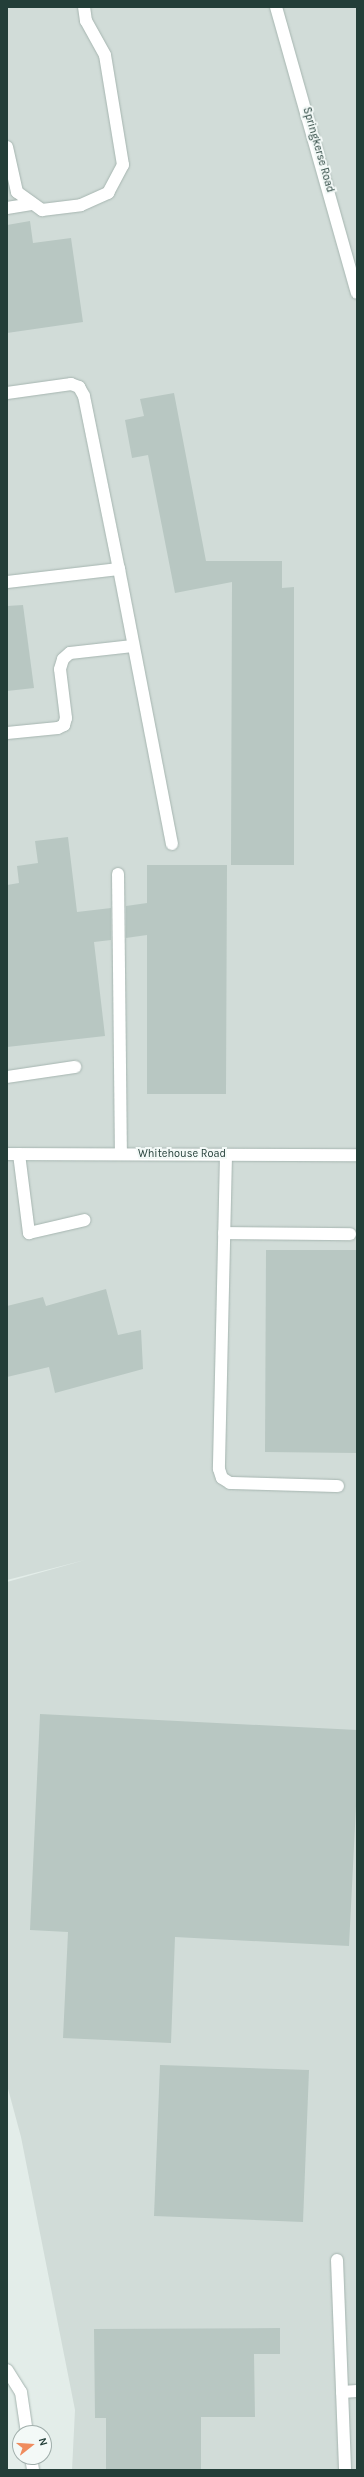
<!DOCTYPE html>
<style>
body{margin:0}
#map{position:relative;width:364px;height:2477px;overflow:hidden;background:#e3ede9;font-family:Karla,sans-serif}
div>[style]{position:absolute}
.built>*{inset:0;background:#d1dcd8}
.building>*{inset:0;background:#b8c7c2}
.roads{filter:drop-shadow(0 0 1px #a6b5b0) drop-shadow(0 0 1px #a6b5b0)}
.minor>*{height:12px;margin:-6px;padding:0 6px;transform-origin:6px;border-radius:6px;background:#fff}
span{translate:-50% -50%;white-space:nowrap;text-align:center;line-height:1.15;-webkit-text-stroke:4px #f3f9f7;paint-order:stroke}
.street-label{font-size:11px;color:#233e38}
.frame{position:absolute;inset:0;border:8px solid #233e38;pointer-events:none}
.north{position:absolute;left:12px;top:2425px;width:40px;height:40px;box-sizing:border-box;background:#f3f9f7;border:1px solid #a0aeab;border-radius:50%;rotate:73deg;font-size:11px;font-weight:700;line-height:16px;text-align:center;color:#233e38}
.north::after{content:'';display:block;margin:auto;width:14px;height:18px;background:#ef8c5e;clip-path:polygon(50% 0,100% 100%,50% 72%,0 100%)}
</style>
<div id="map">
<div class="built">
<div style="clip-path:polygon(7px 7px,357px 7px,357px 2470px,72px 2470px,75px 2410px,21px 2137px,7px 2085px,7px 1582px,85px 1560px,7px 1580px)"></div>
</div>
<div class="building">
<div style="clip-path:polygon(30px 221px,33px 243px,71px 238px,83px 322px,7px 333px,7px 225px)"></div>
<div style="clip-path:polygon(174px 393px,206px 561px,282px 561px,282px 588px,294px 587px,294px 865px,231px 865px,232px 582px,175px 593px,148px 455px,132px 458px,125px 420px,144px 416px,140px 399px)"></div>
<div style="clip-path:polygon(23px 605px,34px 688px,7px 691px,7px 606px)"></div>
<div style="clip-path:polygon(68px 837px,77px 912px,111px 908px,111px 940px,94px 942px,105px 1036px,7px 1047px,7px 885px,19px 883px,17px 866px,38px 863px,35px 841px)"></div>
<div style="clip-path:polygon(147px 865px,227px 865px,226px 1094px,147px 1094px,147px 935px,126px 938px,126px 906px,147px 903px)"></div>
<div style="clip-path:polygon(266px 1250px,357px 1250px,357px 1453px,265px 1452px)"></div>
<div style="clip-path:polygon(106px 1289px,118px 1335px,141px 1330px,143px 1369px,55px 1393px,49px 1367px,7px 1377px,7px 1306px,43px 1297px,46px 1306px)"></div>
<div style="clip-path:polygon(40px 1714px,357px 1730px,357px 1786px,349px 1946px,175px 1937px,171px 2043px,63px 2038px,68px 1932px,30px 1930px)"></div>
<div style="clip-path:polygon(160px 2065px,309px 2070px,303px 2222px,154px 2216px)"></div>
<div style="clip-path:polygon(280px 2328px,280px 2354px,254px 2354px,255px 2417px,201px 2417px,201px 2470px,106px 2470px,106px 2418px,95px 2418px,94px 2329px)"></div>
</div>
<div class="roads">
<div class="minor">
<div style="left:276px;top:7px;width:297px;rotate:74.2deg"></div>
<div style="left:7px;top:147px;width:46px;rotate:77.5deg"></div>
<div style="left:17px;top:192px;width:31px;rotate:36deg"></div>
<div style="left:42px;top:210px;width:39px;rotate:-7deg"></div>
<div style="left:81px;top:205px;width:30px;rotate:-24deg"></div>
<div style="left:108px;top:193px;width:32px;rotate:-62deg"></div>
<div style="left:123px;top:165px;width:111px;rotate:-99.3deg"></div>
<div style="left:105px;top:55px;width:39px;rotate:-119deg"></div>
<div style="left:86px;top:21px;width:14px;rotate:-98deg"></div>
<div style="left:7px;top:208px;width:26px;rotate:-9deg"></div>
<div style="left:7px;top:393px;width:65px;rotate:-8deg"></div>
<div style="left:71px;top:384px;width:9px;rotate:21deg"></div>
<div style="left:79px;top:387px;width:10px;rotate:61deg"></div>
<div style="left:84px;top:396px;width:177px;rotate:78.6deg"></div>
<div style="left:119px;top:569px;width:113px;rotate:173.4deg"></div>
<div style="left:119px;top:569px;width:280px;rotate:79.1deg"></div>
<div style="left:7px;top:733px;width:51px;rotate:-5.6deg"></div>
<div style="left:58px;top:728px;width:7px;rotate:-27deg"></div>
<div style="left:64px;top:725px;width:7px;rotate:-74deg"></div>
<div style="left:66px;top:718px;width:49px;rotate:-97deg"></div>
<div style="left:60px;top:669px;width:10px;rotate:-73deg"></div>
<div style="left:63px;top:659px;width:9px;rotate:-41deg"></div>
<div style="left:70px;top:653px;width:63px;rotate:-6.3deg"></div>
<div style="left:118px;top:874px;width:280px;rotate:89.4deg"></div>
<div style="left:7px;top:1077px;width:69px;rotate:-8.4deg"></div>
<div style="left:7px;top:1154px;width:350px;rotate:0.2deg"></div>
<div style="left:19px;top:1154px;width:80px;rotate:82.8deg"></div>
<div style="left:29px;top:1233px;width:57px;rotate:-13.1deg"></div>
<div style="left:226px;top:1155px;width:314px;rotate:91.3deg"></div>
<div style="left:219px;top:1469px;width:9px;rotate:72deg"></div>
<div style="left:222px;top:1478px;width:9px;rotate:32deg"></div>
<div style="left:230px;top:1483px;width:108px;rotate:1.6deg"></div>
<div style="left:224px;top:1233px;width:126px;rotate:0.5deg"></div>
<div style="left:337px;top:2260px;width:210px;rotate:87.8deg"></div>
<div style="left:7px;top:2370px;width:26px;rotate:58deg"></div>
<div style="left:21px;top:2392px;width:41px;rotate:81.7deg"></div>
<div style="left:342px;top:2392px;width:15px;rotate:-4deg"></div>
<div style="left:31px;top:2457px;width:13px;rotate:81deg"></div>
</div>
</div>
<div class="street-label">
<span style="left:318px;top:150px;rotate:74deg">Springkerse Road</span>
<span style="left:182px;top:1154px">Whitehouse Road</span>
</div>
<div class="frame"></div>
<div class="north">N</div>
</div>
